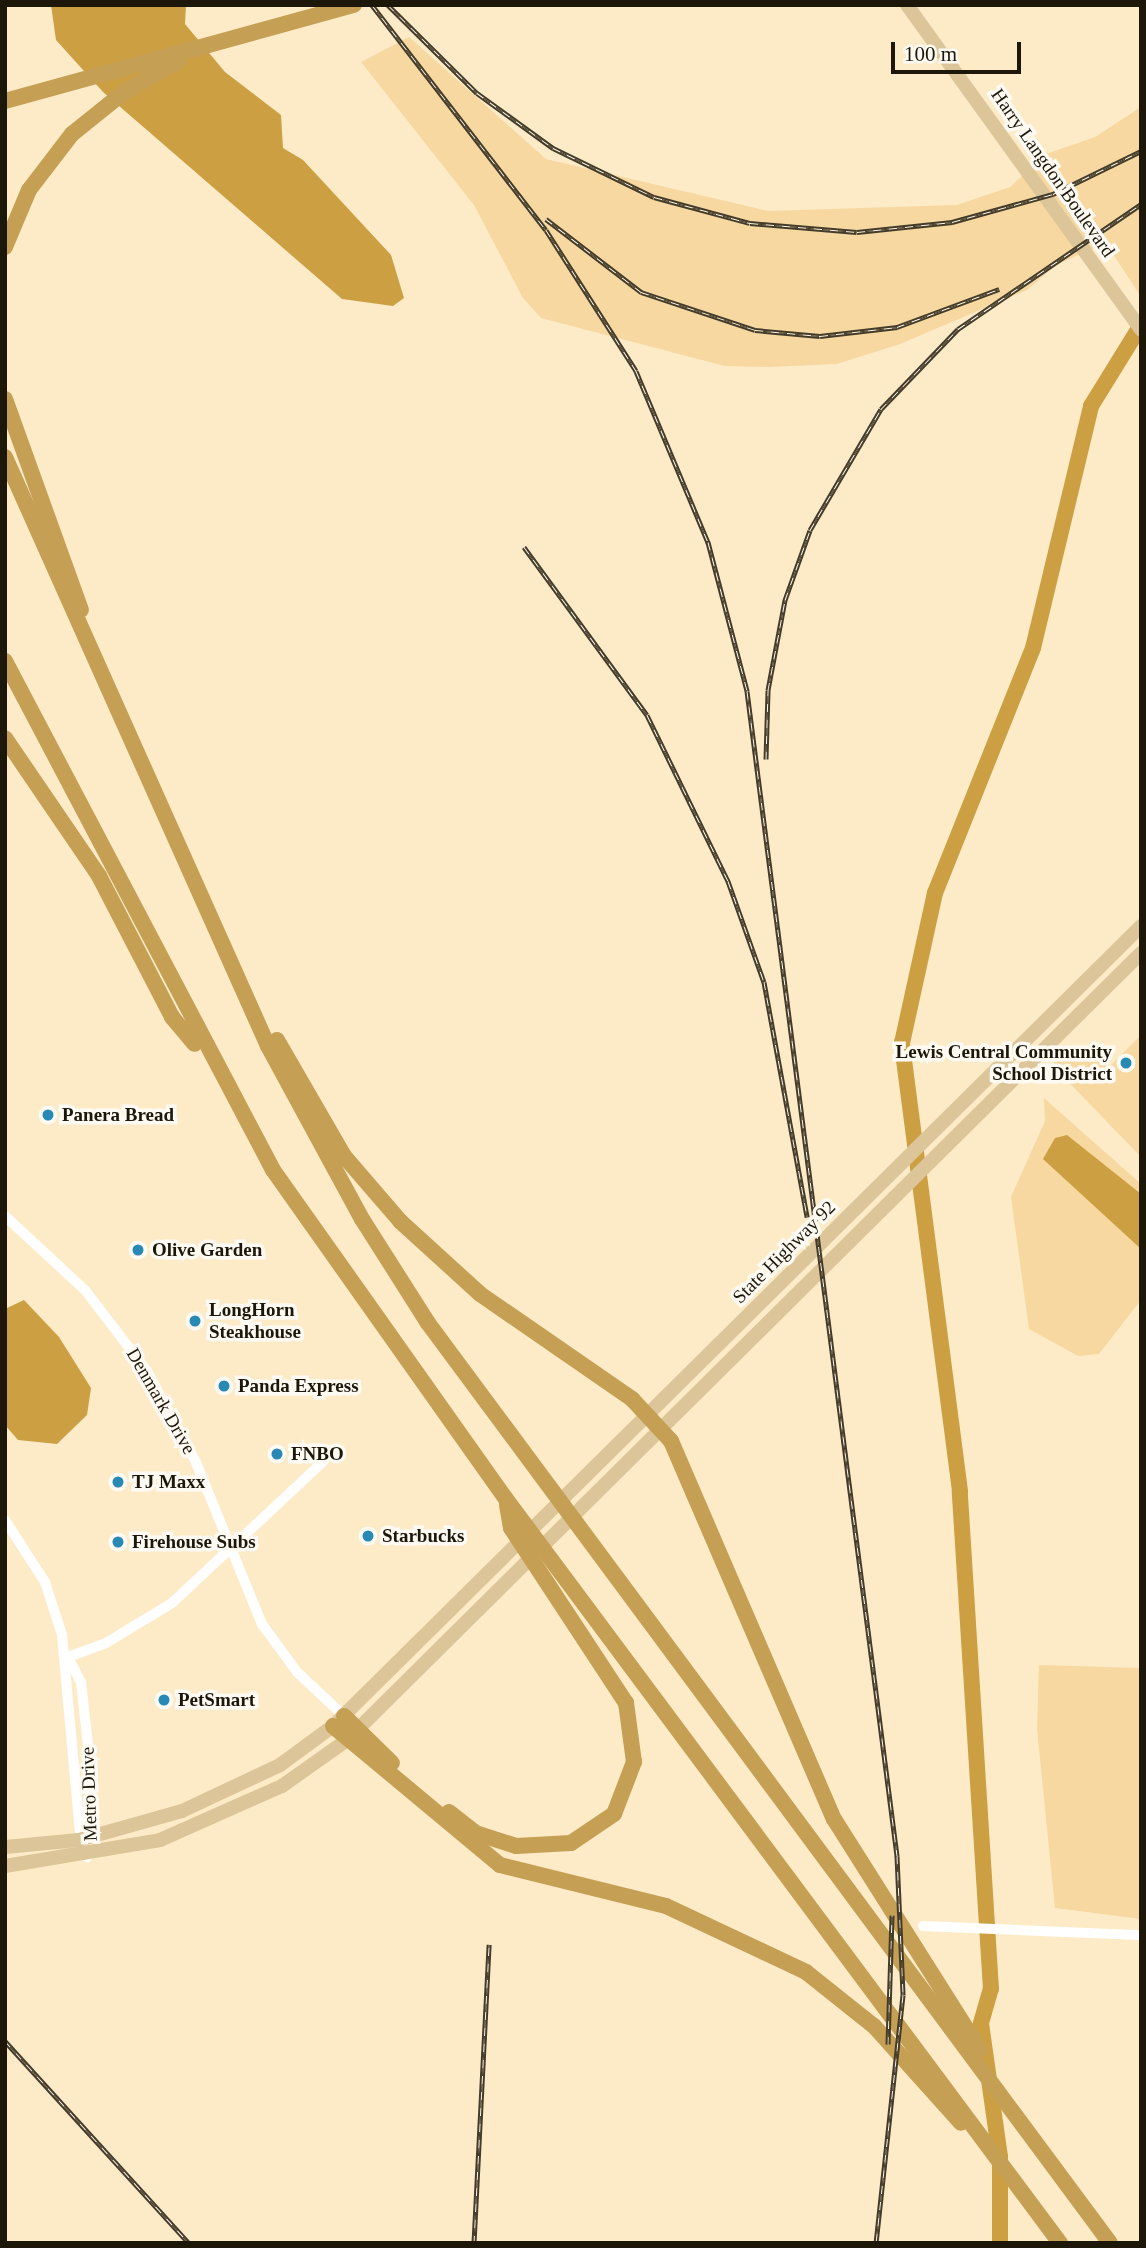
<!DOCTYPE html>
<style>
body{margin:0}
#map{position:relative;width:1146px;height:2248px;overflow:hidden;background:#fdebc8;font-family:Georgia,serif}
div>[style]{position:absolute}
.green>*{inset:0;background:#f6d8a0}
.water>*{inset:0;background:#cc9f42}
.river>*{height:16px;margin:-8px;padding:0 8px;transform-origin:8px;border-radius:8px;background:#cc9f42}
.minor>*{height:10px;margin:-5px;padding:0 5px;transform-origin:5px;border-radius:5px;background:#fff}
.major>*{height:14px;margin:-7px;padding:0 7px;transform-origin:7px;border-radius:7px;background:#dcc598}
.highway>*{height:16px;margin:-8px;padding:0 8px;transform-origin:8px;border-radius:8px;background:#c59f53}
.rail>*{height:5px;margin-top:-2.5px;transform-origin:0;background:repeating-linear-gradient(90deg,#fdfaf3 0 8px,#443c2b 0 16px);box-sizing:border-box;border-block:2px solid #443c2b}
.dots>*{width:19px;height:19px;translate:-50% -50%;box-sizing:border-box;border:4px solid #fdfaf3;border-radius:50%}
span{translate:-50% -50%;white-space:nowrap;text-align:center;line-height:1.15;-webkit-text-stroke:7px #fdfaf3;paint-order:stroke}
.street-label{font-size:19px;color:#1d170a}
.poi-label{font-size:19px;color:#1d170a;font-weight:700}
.right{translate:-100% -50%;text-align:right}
.left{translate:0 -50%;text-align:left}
.frame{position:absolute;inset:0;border:7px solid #1d170a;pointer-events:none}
.scale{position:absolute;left:891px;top:42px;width:130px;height:32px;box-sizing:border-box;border:4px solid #1d170a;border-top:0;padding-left:9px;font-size:21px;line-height:24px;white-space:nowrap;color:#1d170a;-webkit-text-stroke:5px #fdfaf3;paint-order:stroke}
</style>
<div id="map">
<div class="green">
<div style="clip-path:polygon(409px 37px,546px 159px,768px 211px,957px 205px,1010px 187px,1046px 154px,1095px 137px,1141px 107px,1141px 297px,1106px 243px,1056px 265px,1027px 290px,900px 344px,837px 364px,769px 367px,725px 366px,541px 318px,523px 298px,474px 205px,361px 62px)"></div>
<div style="clip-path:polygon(1141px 1035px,1141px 1157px,1052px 1065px,1061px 1053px,1079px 1049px,1096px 1052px,1109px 1067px)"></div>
<div style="clip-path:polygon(1044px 1098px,1141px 1184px,1141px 1300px,1099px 1354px,1078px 1356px,1029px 1329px,1011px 1197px,1045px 1121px)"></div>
<div style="clip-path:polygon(1039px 1665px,1141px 1668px,1141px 1919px,1055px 1908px,1037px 1729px)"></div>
</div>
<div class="water">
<div style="clip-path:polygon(51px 5px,186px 5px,185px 24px,225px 72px,281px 115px,283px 148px,303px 160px,391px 255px,404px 298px,393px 306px,342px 299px,103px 92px,56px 40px)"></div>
<div style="clip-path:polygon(1067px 1135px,1141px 1194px,1141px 1249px,1043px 1159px,1055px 1138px)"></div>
<div style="clip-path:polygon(24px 1300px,59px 1337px,91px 1388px,87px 1415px,57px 1444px,18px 1440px,5px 1425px,5px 1309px)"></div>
</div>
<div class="river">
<div style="left:1000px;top:2243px;width:86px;rotate:-90deg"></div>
<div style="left:1000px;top:2157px;width:135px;rotate:-98.1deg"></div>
<div style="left:981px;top:2023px;width:35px;rotate:-74deg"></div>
<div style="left:991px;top:1989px;width:499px;rotate:-93.6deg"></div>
<div style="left:960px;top:1491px;width:452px;rotate:-97.4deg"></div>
<div style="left:902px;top:1043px;width:154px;rotate:-77.6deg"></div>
<div style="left:935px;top:893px;width:264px;rotate:-68.2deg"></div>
<div style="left:1033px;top:648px;width:249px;rotate:-76.5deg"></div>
<div style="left:1091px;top:406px;width:95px;rotate:-58.3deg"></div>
</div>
<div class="minor">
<div style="left:5px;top:1216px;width:109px;rotate:42.8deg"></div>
<div style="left:85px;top:1290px;width:102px;rotate:52.6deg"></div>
<div style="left:147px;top:1371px;width:101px;rotate:61.7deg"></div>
<div style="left:195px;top:1460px;width:177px;rotate:67.8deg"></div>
<div style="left:262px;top:1624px;width:59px;rotate:53.9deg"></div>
<div style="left:297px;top:1672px;width:64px;rotate:43.1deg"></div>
<div style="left:5px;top:1520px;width:74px;rotate:57.2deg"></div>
<div style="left:45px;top:1582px;width:56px;rotate:72.2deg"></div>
<div style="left:62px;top:1635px;width:210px;rotate:84.8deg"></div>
<div style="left:68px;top:1657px;width:40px;rotate:-20.2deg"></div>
<div style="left:106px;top:1643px;width:77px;rotate:-31.2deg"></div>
<div style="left:172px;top:1603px;width:208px;rotate:-43.1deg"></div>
<div style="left:68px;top:1657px;width:28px;rotate:63deg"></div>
<div style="left:81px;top:1682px;width:63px;rotate:83.7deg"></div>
<div style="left:88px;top:1745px;width:92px;rotate:87.5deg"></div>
<div style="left:92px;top:1837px;width:21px;rotate:104deg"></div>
<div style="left:923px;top:1926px;width:218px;rotate:2.4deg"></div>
</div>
<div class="major">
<div style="left:907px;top:5px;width:400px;rotate:54.2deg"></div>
<div style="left:5px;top:1847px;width:74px;rotate:-5.4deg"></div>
<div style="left:79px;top:1840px;width:107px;rotate:-15.7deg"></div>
<div style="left:182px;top:1811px;width:108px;rotate:-25.1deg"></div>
<div style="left:280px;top:1765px;width:66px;rotate:-36.3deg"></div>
<div style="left:333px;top:1726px;width:1137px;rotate:-44.71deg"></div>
<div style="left:5px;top:1866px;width:157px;rotate:-9.5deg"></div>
<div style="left:160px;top:1840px;width:133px;rotate:-23.9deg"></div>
<div style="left:282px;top:1786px;width:80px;rotate:-35.3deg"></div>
<div style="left:347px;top:1740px;width:1118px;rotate:-44.75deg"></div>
</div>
<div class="highway">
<div style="left:5px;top:101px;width:362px;rotate:-15.4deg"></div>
<div style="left:5px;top:247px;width:62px;rotate:-67.2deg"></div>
<div style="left:29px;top:190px;width:71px;rotate:-52.5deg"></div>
<div style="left:72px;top:134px;width:65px;rotate:-38.8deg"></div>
<div style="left:123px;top:93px;width:65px;rotate:-30.5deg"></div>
<div style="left:5px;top:399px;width:224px;rotate:70.2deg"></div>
<div style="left:5px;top:457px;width:645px;rotate:65.94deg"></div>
<div style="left:268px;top:1046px;width:197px;rotate:61.5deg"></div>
<div style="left:362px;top:1219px;width:123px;rotate:57.6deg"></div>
<div style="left:428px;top:1323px;width:1145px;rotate:53.45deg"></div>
<div style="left:5px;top:661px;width:575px;rotate:62.23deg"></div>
<div style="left:273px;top:1170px;width:403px;rotate:54.7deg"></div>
<div style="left:506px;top:1499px;width:928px;rotate:53.33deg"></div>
<div style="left:5px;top:738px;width:167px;rotate:55.7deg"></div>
<div style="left:99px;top:876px;width:159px;rotate:62.6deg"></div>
<div style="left:172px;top:1017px;width:35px;rotate:50deg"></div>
<div style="left:277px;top:1040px;width:134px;rotate:60deg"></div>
<div style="left:344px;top:1156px;width:87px;rotate:49.2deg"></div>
<div style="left:401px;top:1222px;width:107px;rotate:42.3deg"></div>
<div style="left:480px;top:1294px;width:185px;rotate:34.6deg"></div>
<div style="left:632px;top:1399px;width:57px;rotate:47.1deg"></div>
<div style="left:671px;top:1441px;width:412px;rotate:66.7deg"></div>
<div style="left:834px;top:1819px;width:273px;rotate:57.7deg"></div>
<div style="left:344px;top:1716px;width:67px;rotate:44.4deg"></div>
<div style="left:333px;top:1726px;width:217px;rotate:39.8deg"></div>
<div style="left:500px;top:1865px;width:171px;rotate:13.9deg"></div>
<div style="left:666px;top:1906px;width:155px;rotate:25.2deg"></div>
<div style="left:806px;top:1972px;width:87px;rotate:38.5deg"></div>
<div style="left:874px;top:2026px;width:130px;rotate:48.1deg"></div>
<div style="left:449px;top:1812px;width:34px;rotate:38deg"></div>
<div style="left:476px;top:1833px;width:42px;rotate:18deg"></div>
<div style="left:516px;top:1846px;width:55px;rotate:-3.1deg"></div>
<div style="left:571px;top:1843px;width:52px;rotate:-34deg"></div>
<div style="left:614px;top:1814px;width:56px;rotate:-69deg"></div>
<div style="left:634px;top:1762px;width:60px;rotate:-97.7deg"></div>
<div style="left:626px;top:1703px;width:209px;rotate:-123.3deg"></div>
<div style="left:511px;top:1528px;width:23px;rotate:-100deg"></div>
</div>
<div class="rail">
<div style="left:372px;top:5px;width:284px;rotate:52.3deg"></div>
<div style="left:546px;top:230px;width:167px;rotate:57.4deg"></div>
<div style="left:636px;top:371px;width:186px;rotate:67.2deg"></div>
<div style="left:708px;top:542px;width:154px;rotate:75.3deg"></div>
<div style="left:747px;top:691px;width:1175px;rotate:82.66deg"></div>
<div style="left:897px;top:1856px;width:139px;rotate:87.5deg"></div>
<div style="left:903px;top:1995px;width:249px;rotate:96.2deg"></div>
<div style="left:388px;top:5px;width:125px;rotate:44.7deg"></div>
<div style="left:477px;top:93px;width:94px;rotate:35.9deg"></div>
<div style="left:553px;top:148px;width:112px;rotate:25.9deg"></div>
<div style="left:654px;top:197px;width:99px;rotate:15.2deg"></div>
<div style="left:750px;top:223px;width:107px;rotate:4.8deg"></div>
<div style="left:857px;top:232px;width:96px;rotate:-6deg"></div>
<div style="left:952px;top:222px;width:105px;rotate:-15.5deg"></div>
<div style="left:1053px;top:194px;width:98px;rotate:-26deg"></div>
<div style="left:546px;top:219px;width:120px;rotate:37.5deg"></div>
<div style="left:641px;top:292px;width:120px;rotate:18.4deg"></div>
<div style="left:755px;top:330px;width:65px;rotate:5.3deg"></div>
<div style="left:820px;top:336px;width:78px;rotate:-6.7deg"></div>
<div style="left:897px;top:327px;width:109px;rotate:-20.4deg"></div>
<div style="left:524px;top:547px;width:208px;rotate:53.8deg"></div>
<div style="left:647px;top:715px;width:185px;rotate:64deg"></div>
<div style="left:728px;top:881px;width:107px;rotate:70.4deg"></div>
<div style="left:764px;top:982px;width:239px;rotate:79.6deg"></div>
<div style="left:766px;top:759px;width:69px;rotate:-88.3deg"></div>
<div style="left:768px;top:690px;width:92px;rotate:-79.3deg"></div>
<div style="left:785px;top:600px;width:74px;rotate:-70.3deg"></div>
<div style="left:810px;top:530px;width:140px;rotate:-59.6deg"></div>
<div style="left:881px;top:409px;width:111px;rotate:-46.1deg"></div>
<div style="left:958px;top:329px;width:222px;rotate:-34.3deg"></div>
<div style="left:5px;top:2041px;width:273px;rotate:47.7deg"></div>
<div style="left:888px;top:2044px;width:129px;rotate:-88.2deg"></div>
<div style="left:474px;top:2243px;width:299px;rotate:-87.1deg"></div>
</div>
<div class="dots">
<div style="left:1126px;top:1063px;background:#2889b4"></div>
<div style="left:48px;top:1115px;background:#2889b4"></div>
<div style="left:138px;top:1250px;background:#2889b4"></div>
<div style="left:195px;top:1321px;background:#2889b4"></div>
<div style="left:224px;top:1386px;background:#2889b4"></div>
<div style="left:277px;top:1454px;background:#2889b4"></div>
<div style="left:118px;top:1482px;background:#2889b4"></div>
<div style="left:368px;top:1536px;background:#2889b4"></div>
<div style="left:118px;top:1542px;background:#2889b4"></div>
<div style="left:164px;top:1700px;background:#2889b4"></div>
</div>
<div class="street-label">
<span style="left:1053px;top:173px;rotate:55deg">Harry Langdon Boulevard</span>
<span style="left:784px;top:1252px;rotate:-45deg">State Highway 92</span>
<span style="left:161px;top:1401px;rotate:60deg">Denmark Drive</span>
<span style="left:89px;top:1794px;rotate:-92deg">Metro Drive</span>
</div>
<div class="poi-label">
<span class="right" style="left:1112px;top:1063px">Lewis Central Community<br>School District</span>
<span class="left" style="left:62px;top:1115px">Panera Bread</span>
<span class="left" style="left:152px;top:1250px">Olive Garden</span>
<span class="left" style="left:209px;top:1321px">LongHorn<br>Steakhouse</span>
<span class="left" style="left:238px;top:1386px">Panda Express</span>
<span class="left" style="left:291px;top:1454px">FNBO</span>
<span class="left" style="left:132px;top:1482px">TJ Maxx</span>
<span class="left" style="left:382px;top:1536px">Starbucks</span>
<span class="left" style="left:132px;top:1542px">Firehouse Subs</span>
<span class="left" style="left:178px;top:1700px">PetSmart</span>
</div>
<div class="frame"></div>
<div class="scale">100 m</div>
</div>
